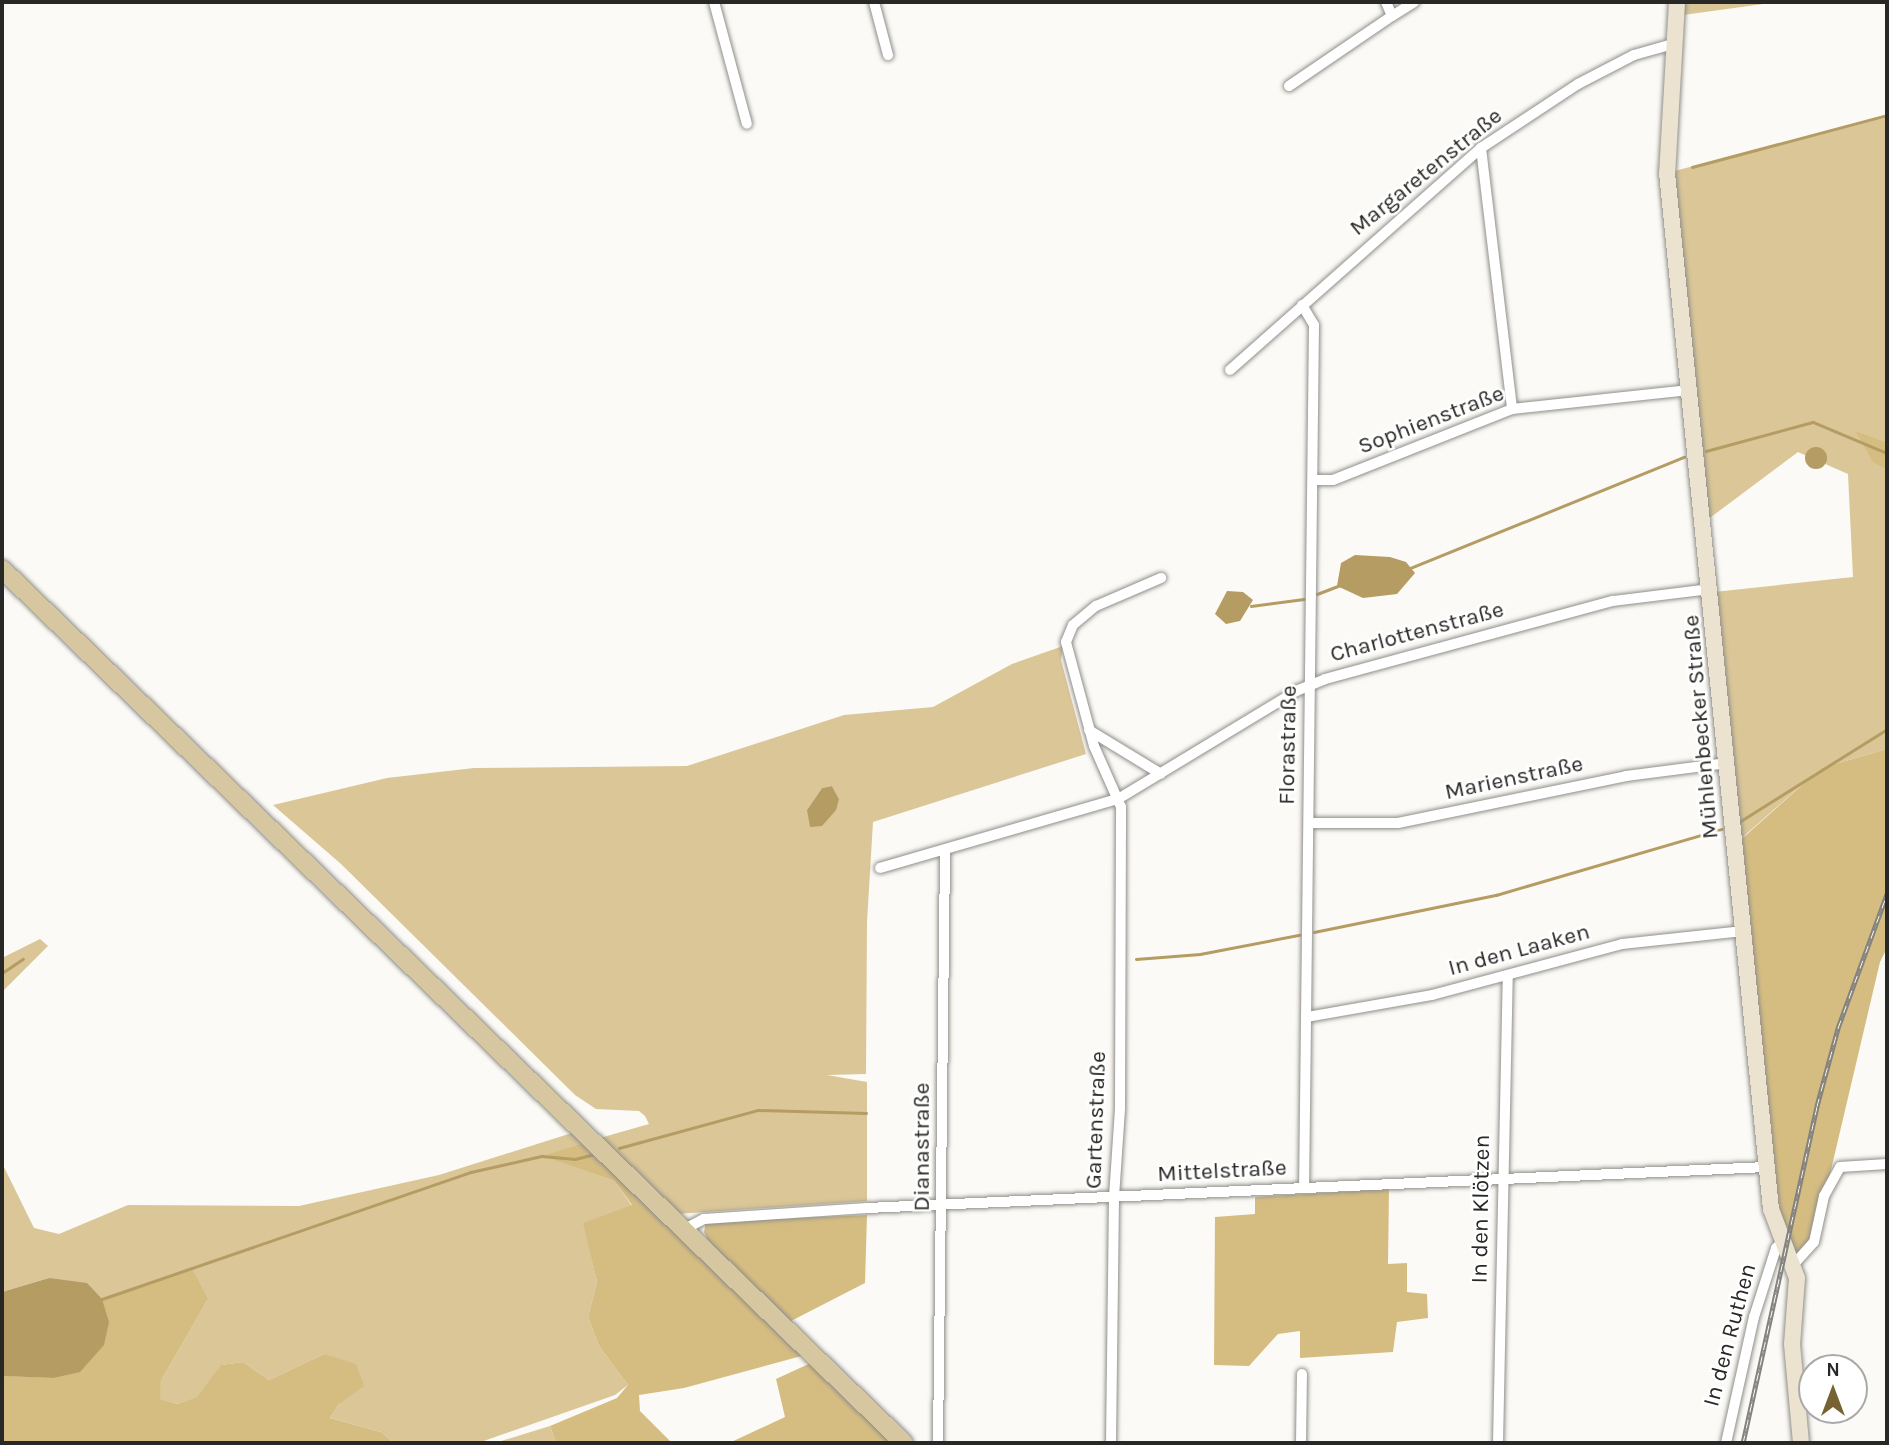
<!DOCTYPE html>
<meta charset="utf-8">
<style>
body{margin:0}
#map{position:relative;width:1889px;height:1445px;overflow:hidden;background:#fcfaf6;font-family:Karla,sans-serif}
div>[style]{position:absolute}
.green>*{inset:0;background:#dac697}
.forest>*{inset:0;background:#d5bd82}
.water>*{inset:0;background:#b49c62}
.round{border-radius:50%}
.stream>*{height:2.5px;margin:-1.25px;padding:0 1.25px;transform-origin:1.25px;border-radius:1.25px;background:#b49c62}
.roads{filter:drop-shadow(0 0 2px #8f8e8a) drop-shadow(0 0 2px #8f8e8a)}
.street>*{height:10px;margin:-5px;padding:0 5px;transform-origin:5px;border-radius:5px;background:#fff}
.secondary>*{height:16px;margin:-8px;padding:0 8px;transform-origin:8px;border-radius:8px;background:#ebe3cf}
.primary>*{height:18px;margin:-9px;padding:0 9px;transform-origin:9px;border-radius:9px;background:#d7c7a0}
.rail>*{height:5px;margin-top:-2.5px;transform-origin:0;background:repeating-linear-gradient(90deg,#fff 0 8px,#83827f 0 16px);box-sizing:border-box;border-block:2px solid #83827f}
span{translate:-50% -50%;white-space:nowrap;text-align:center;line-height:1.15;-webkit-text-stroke:5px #fff;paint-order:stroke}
.street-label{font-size:23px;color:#282826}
.frame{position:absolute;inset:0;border:4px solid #282826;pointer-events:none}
.north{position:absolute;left:1798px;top:1354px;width:70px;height:70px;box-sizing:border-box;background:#fff;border:2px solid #a9a9a8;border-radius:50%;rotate:0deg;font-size:19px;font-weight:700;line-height:28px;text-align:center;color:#282826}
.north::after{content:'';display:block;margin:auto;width:24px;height:32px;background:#766331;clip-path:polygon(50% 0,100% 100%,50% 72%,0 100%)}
</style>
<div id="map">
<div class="green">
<div style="clip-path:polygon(1684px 2px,1778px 2px,1683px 15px)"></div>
<div style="clip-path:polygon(1887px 115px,1887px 442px,1856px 432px,1873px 461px,1887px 470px,1887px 749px,1821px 768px,1735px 844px,1714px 592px,1853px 577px,1848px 474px,1798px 452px,1703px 523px,1667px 173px)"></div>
<div style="clip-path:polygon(evenodd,1063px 646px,1061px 660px,1086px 754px,873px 822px,867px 922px,866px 1074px,827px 1075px,867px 1082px,867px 1201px,676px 1214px,600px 1138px,649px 1124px,645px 1116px,639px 1111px,596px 1109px,575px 1095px,341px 864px,273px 805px,387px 778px,474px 768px,687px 766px,844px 715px,933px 707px,1012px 664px,1063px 646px,832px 786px,839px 799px,807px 810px,822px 788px,832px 786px)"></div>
<div style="clip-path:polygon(40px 939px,48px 946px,2px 992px,2px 958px)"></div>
<div style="clip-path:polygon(575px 1132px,589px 1141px,543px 1156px,614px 1181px,632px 1206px,584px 1223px,597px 1282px,588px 1317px,599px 1346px,628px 1385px,615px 1395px,478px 1443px,394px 1443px,381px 1432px,330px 1418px,339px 1404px,324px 1354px,269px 1380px,243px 1362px,222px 1365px,198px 1397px,177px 1404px,159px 1399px,161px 1381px,208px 1299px,88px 1396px,2px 1376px,53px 1378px,49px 1278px,2px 1292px,2px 1163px,34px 1228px,59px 1234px,128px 1205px,299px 1206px,439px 1175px)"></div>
<div style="clip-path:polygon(550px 1426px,556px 1443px,495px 1443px)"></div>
</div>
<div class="forest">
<div style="clip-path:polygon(1855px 431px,1887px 442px,1887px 470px,1873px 462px)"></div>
<div style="clip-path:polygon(1887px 749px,1887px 948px,1880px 962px,1814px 1242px,1799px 1259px,1781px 1256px,1735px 845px,1821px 768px)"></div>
<div style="clip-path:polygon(589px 1141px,805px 1355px,684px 1388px,639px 1395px,640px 1411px,672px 1443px,556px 1443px,550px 1426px,617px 1398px,628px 1385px,599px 1346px,588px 1317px,597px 1282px,583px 1223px,632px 1205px,614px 1181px,542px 1156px)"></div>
<div style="clip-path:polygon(1389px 1189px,1388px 1264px,1407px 1263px,1407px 1292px,1427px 1294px,1428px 1318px,1397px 1322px,1393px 1352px,1300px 1358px,1300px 1331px,1278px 1334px,1249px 1366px,1214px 1365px,1215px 1217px,1255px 1214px,1255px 1197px)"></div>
<div style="clip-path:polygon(867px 1215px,865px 1283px,789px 1322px,708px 1241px,704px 1232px,706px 1222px)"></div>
<div style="clip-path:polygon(192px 1269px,208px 1299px,161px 1381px,160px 1399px,177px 1404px,197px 1397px,221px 1365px,243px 1362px,269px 1380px,324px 1354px,356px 1364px,364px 1386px,339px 1404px,330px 1418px,381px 1432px,394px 1443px,2px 1443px,2px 1376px,53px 1378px,109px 1322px,102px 1299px)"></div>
<div style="clip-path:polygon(813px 1362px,900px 1443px,729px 1443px,785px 1417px,776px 1379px)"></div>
</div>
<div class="water">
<div class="round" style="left:1805px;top:447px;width:22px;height:22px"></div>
<div style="clip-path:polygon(1355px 555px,1390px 557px,1406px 562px,1415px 573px,1397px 594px,1363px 598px,1337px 586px,1341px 563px)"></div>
<div style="clip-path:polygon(1227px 591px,1243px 592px,1253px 600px,1240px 621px,1226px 624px,1215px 614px)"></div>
<div style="clip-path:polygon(832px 786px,839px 799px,836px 810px,822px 826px,810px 827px,807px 810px,822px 788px)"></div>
<div style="clip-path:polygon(49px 1278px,87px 1283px,102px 1299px,109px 1322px,104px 1345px,80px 1372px,53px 1378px,2px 1376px,2px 1292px)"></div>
</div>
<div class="stream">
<div style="left:1692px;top:167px;width:202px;rotate:-14.9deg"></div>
<div style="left:1706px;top:451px;width:111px;rotate:-15.2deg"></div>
<div style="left:1813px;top:422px;width:80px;rotate:22.7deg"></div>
<div style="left:1408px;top:569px;width:298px;rotate:-22.1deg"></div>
<div style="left:1317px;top:594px;width:26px;rotate:-21deg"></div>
<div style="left:1251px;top:606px;width:53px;rotate:-7.5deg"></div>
<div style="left:1739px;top:822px;width:175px;rotate:-32.1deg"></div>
<div style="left:1314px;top:932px;width:186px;rotate:-11.5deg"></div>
<div style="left:1496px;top:895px;width:235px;rotate:-16.3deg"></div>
<div style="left:1136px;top:959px;width:64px;rotate:-4.5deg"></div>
<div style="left:1200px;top:954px;width:101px;rotate:-10.9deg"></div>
<div style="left:2px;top:973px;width:25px;rotate:-34deg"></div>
<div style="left:619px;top:1148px;width:144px;rotate:-15.3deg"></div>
<div style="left:758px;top:1110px;width:108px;rotate:1.6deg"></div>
<div style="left:102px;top:1299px;width:390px;rotate:-19deg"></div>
<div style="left:471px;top:1172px;width:73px;rotate:-12.7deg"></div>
<div style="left:542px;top:1156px;width:33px;rotate:5deg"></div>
<div style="left:575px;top:1159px;width:21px;rotate:-14deg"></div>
</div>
<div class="roads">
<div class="street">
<div style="left:714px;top:2px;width:126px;rotate:74.9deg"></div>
<div style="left:874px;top:2px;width:55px;rotate:75.2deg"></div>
<div style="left:1386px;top:2px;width:15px;rotate:67deg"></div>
<div style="left:1392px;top:16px;width:26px;rotate:-32deg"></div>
<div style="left:1289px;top:86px;width:125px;rotate:-34.2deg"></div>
<div style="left:1481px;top:148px;width:263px;rotate:83.2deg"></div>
<div style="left:1302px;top:305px;width:23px;rotate:59deg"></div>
<div style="left:1314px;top:325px;width:863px;rotate:90.66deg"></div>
<div style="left:1230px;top:370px;width:335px;rotate:-41.5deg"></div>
<div style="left:1481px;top:148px;width:116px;rotate:-33.4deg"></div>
<div style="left:1578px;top:84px;width:63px;rotate:-27.4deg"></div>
<div style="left:1634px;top:55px;width:41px;rotate:-15.8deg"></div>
<div style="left:1314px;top:480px;width:19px"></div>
<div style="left:1333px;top:480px;width:193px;rotate:-21.6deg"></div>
<div style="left:1512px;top:409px;width:178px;rotate:-6.1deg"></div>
<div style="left:1089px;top:730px;width:84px;rotate:31.4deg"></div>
<div style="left:1309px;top:823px;width:89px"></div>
<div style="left:1398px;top:823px;width:233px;rotate:-11.6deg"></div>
<div style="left:1626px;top:776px;width:102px;rotate:-7.3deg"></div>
<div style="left:880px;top:868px;width:248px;rotate:-16.2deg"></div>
<div style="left:1118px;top:799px;width:208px;rotate:-31.2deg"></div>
<div style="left:1296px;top:691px;width:31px;rotate:-22deg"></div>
<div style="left:1325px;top:679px;width:298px;rotate:-15.2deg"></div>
<div style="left:1613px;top:601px;width:99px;rotate:-7deg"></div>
<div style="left:1307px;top:1017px;width:127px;rotate:-10deg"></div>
<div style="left:1432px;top:995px;width:197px;rotate:-15deg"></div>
<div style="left:1622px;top:944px;width:122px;rotate:-6.1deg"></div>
<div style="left:683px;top:1230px;width:24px;rotate:-28deg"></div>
<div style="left:704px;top:1219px;width:163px;rotate:-3.9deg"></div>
<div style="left:867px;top:1208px;width:901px;rotate:-2.61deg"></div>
<div style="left:1795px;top:1263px;width:28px;rotate:-48deg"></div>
<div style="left:1814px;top:1242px;width:47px;rotate:-77.7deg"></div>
<div style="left:1824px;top:1196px;width:33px;rotate:-61deg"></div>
<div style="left:1840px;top:1167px;width:47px;rotate:-3.7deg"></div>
<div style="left:938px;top:1443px;width:593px;rotate:-89.32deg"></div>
<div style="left:1111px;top:1443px;width:246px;rotate:-89.3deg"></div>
<div style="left:1114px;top:1197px;width:89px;rotate:-86.1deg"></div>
<div style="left:1120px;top:1108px;width:301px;rotate:-89.8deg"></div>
<div style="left:1121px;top:807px;width:67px;rotate:-113.9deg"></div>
<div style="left:1094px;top:746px;width:108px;rotate:-105.1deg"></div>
<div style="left:1066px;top:642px;width:18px;rotate:-68deg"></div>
<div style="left:1073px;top:625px;width:30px;rotate:-40deg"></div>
<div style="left:1096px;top:606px;width:71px;rotate:-23.3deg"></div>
<div style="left:1301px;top:1443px;width:69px;rotate:-89.2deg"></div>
<div style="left:1498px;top:1443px;width:468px;rotate:-88.8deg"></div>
<div style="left:1726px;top:1443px;width:129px;rotate:-77.5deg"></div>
<div style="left:1754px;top:1317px;width:72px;rotate:-72.3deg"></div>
<div style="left:1776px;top:1248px;width:10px;rotate:-45deg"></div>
</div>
<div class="secondary">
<div style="left:1677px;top:2px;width:171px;rotate:93.3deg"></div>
<div style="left:1667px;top:173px;width:1041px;rotate:84.27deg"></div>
<div style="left:1771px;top:1209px;width:74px;rotate:69.4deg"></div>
<div style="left:1797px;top:1278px;width:66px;rotate:94.3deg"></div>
<div style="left:1792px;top:1344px;width:99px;rotate:84.8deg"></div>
</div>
<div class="primary">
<div style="left:2px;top:569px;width:1256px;rotate:44.1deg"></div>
</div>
</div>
<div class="rail">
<div style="left:1743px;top:1443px;width:345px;rotate:-77.6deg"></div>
<div style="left:1817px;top:1106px;width:81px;rotate:-74.9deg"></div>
<div style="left:1838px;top:1028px;width:143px;rotate:-69.9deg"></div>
</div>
<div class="street-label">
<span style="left:1426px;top:172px;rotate:-39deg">Margaretenstraße</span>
<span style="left:1431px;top:420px;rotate:-21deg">Sophienstraße</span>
<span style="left:1417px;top:632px;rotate:-15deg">Charlottenstraße</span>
<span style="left:1701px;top:727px;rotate:-95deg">Mühlenbecker Straße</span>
<span style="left:1288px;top:745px;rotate:-89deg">Florastraße</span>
<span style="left:1514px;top:778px;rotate:-12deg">Marienstraße</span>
<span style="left:1519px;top:950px;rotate:-15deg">In den Laaken</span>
<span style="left:1096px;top:1120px;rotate:-88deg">Gartenstraße</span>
<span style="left:922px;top:1147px;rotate:-90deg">Dianastraße</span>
<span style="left:1222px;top:1171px;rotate:-3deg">Mittelstraße</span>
<span style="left:1481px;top:1209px;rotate:-89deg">In den Klötzen</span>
<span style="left:1730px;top:1335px;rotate:-75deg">In den Ruthen</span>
</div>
<div class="frame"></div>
<div class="north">N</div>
</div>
